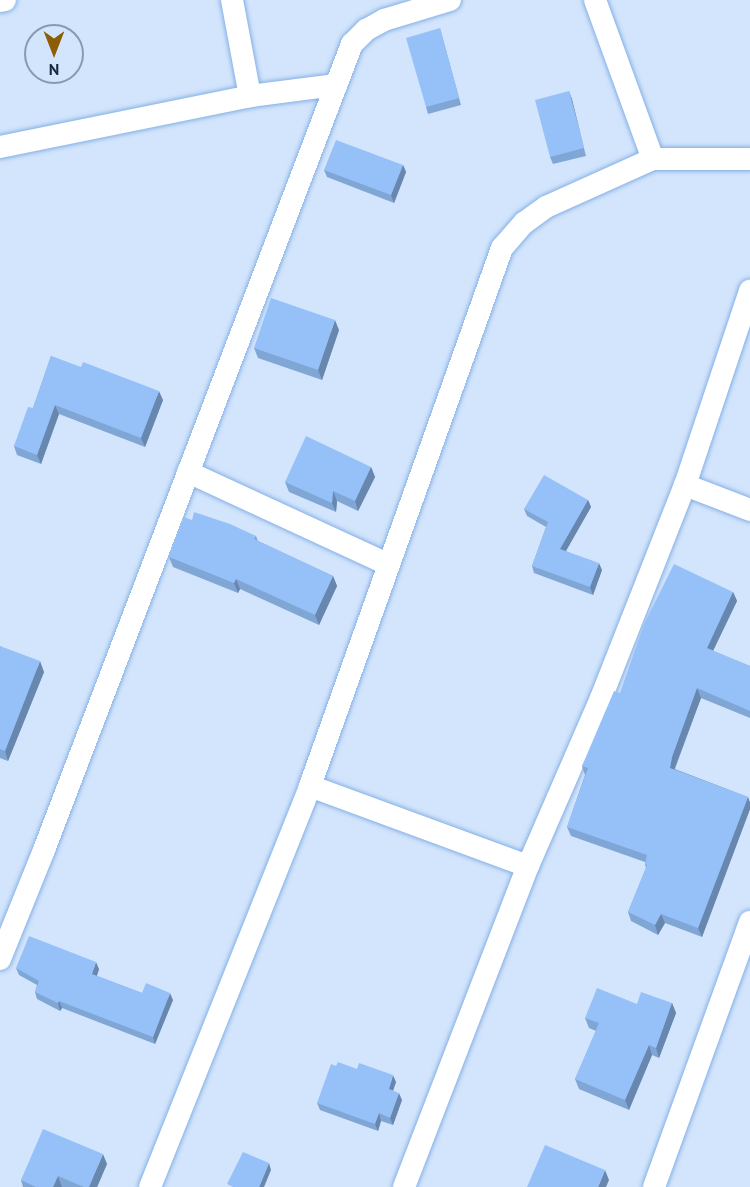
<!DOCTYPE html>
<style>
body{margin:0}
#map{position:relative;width:750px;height:1187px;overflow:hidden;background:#d3e5fc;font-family:"PT Sans",sans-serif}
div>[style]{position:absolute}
.roads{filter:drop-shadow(0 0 2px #85b0e6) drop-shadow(0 0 2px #85b0e6)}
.minor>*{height:22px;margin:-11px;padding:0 11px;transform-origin:11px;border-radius:11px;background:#fff}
.wall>*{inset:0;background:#80a6d5}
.shaded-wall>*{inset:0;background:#6887ae}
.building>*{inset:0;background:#95c1f8}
span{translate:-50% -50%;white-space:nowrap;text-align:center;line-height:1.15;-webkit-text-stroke:6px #d3e5fc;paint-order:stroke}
.north{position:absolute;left:24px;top:24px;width:60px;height:60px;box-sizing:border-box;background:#d3e5fc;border:2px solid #8899b0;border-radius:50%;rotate:180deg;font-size:16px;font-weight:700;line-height:24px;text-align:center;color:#17283d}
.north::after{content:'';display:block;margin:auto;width:21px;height:27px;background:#8d5d05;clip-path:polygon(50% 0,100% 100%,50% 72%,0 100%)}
</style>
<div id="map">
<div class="roads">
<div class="minor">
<div style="left:232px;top:0;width:98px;rotate:79.4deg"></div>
<div style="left:595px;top:0;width:169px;rotate:70deg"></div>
<div style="left:0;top:1px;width:5px;rotate:-11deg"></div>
<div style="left:0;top:147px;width:255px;rotate:-11.5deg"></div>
<div style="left:250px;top:96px;width:87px;rotate:-7.3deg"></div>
<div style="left:188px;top:472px;width:221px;rotate:24.8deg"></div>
<div style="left:685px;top:485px;width:70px;rotate:21deg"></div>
<div style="left:310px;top:786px;width:232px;rotate:20.2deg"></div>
<div style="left:0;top:959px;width:118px;rotate:-68deg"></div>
<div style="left:44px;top:850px;width:863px;rotate:-69.09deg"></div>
<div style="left:352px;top:44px;width:20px;rotate:-45deg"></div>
<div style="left:366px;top:30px;width:21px;rotate:-29deg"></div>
<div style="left:384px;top:20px;width:69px;rotate:-16.9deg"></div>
<div style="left:150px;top:1187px;width:432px;rotate:-68.2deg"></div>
<div style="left:310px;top:786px;width:571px;rotate:-70.36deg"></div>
<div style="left:502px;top:248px;width:33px;rotate:-49deg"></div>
<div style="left:524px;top:223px;width:27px;rotate:-36deg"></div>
<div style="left:546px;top:207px;width:117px;rotate:-24.2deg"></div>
<div style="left:653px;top:159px;width:97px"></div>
<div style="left:404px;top:1187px;width:344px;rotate:-68.9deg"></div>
<div style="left:528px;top:866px;width:183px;rotate:-66.5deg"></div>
<div style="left:601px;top:698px;width:229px;rotate:-68.5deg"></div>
<div style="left:685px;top:485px;width:205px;rotate:-71.5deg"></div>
<div style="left:654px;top:1187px;width:282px;rotate:-70.1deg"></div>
</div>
</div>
<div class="wall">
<div style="clip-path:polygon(440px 28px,461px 105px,428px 114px,426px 107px)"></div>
<div style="clip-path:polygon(569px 91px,586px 156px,553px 164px,550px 157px)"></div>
<div style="clip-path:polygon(403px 165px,406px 172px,394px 203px,327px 177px,324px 170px)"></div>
<div style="clip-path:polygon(339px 330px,322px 380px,258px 358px,254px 348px)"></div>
<div style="clip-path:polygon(51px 356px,163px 400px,145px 447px,59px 414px,41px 464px,17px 455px,14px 446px,33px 408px)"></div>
<div style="clip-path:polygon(371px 467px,375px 477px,358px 511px,337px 501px,336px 512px,289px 492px,285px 482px)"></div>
<div style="clip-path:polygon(588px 500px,591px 507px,566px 551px,602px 570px,593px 595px,534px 573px,532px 566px,546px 527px,527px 516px,524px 509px)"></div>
<div style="clip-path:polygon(192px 520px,256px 536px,258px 541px,333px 576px,337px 586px,319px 625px,240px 589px,238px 593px,173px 567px,169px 557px)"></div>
<div style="clip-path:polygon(733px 592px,737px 601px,713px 651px,750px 666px,750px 718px,701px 698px,675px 769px,748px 797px,750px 803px,750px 809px,702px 937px,665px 923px,658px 935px,631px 921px,628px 912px,646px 868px,645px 864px,645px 862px,571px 836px,567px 827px,585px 775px,582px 766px,620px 693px)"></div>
<div style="clip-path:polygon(0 646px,44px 672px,8px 761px,0 758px)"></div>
<div style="clip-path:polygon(16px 968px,99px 969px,97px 976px,142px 993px,173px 1000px,155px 1044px,62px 1008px,60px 1011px,37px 999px,35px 992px,37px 985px,19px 975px)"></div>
<div style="clip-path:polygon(672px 1003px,676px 1013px,659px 1058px,652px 1055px,629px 1110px,579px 1089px,575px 1079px,596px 1031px,589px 1028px,585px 1018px,637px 1004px)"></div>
<div style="clip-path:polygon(396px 1082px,393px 1091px,402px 1100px,393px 1125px,381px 1121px,378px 1131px,320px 1110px,317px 1103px)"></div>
<div style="clip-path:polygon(107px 1164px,97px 1187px,23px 1187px,21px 1180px)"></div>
</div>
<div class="shaded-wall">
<div style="clip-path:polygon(569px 91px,572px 99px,586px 156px,584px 148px)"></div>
<div style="clip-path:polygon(403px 165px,406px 172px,394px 203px,391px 195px)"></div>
<div style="clip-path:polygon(335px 320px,339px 330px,322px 380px,318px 370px)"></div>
<div style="clip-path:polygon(159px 391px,163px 400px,145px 447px,141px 438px)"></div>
<div style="clip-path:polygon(55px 405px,59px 414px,41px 464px,37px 455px)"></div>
<div style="clip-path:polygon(371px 467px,375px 477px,358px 511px,355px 501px)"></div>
<div style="clip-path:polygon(333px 491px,337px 501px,336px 512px,332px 503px)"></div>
<div style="clip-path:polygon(588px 500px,591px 507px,563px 556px,560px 549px)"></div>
<div style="clip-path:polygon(599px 563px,602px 570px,593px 595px,590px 587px)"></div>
<div style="clip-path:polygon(333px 576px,337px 586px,319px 625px,315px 615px)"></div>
<div style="clip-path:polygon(236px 579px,240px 589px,238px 593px,234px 583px)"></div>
<div style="clip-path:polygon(733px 592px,737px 601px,710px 657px,707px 648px)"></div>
<div style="clip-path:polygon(40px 661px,44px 672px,8px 761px,5px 751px)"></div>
<div style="clip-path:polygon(697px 688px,701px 698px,675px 767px,673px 777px,670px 768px,672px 757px)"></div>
<div style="clip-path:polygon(748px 797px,750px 803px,750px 809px,702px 937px,698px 928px)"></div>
<div style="clip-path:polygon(661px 914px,665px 923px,658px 935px,655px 925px)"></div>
<div style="clip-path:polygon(96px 962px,99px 969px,95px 981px,92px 974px)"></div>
<div style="clip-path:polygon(170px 993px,173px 1000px,155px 1044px,153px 1037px)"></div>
<div style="clip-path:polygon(59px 1001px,62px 1008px,60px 1011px,58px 1003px)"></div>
<div style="clip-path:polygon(672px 1003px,676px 1013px,659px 1058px,656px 1048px)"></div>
<div style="clip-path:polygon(649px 1045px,652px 1055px,629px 1110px,625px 1100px)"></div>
<div style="clip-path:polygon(393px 1075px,396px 1082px,391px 1096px,389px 1089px)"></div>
<div style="clip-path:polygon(399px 1093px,402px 1100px,393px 1125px,390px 1118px)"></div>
<div style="clip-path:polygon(379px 1113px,381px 1121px,378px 1131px,375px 1124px)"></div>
<div style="clip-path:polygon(103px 1154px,107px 1164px,97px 1187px,89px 1187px)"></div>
<div style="clip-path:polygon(269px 1163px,271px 1170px,264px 1187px,259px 1187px)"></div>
<div style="clip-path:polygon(605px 1170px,609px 1180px,606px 1187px,598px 1187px)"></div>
<div style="clip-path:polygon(58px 1176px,62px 1187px,53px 1187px)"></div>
</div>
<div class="building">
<div style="clip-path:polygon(440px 28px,459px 98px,426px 107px,406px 38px)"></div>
<div style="clip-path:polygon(569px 91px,584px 148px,550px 157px,535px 100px)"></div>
<div style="clip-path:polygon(336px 140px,403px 165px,391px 195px,324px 170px)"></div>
<div style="clip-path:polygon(271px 298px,335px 320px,318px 370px,254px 348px)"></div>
<div style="clip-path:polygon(51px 356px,81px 367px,83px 362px,159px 391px,141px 438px,55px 405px,37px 455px,14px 446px,28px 407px,33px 408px)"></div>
<div style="clip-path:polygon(306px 436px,371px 467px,355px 501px,333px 491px,332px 503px,285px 482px)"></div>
<div style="clip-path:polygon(544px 475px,588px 500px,560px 549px,599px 563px,590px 587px,532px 566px,548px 522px,524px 509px)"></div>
<div style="clip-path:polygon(194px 512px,230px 524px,256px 536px,254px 539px,333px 576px,315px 615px,236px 579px,234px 583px,169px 557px,184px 517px,192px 520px)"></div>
<div style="clip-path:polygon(674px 564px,733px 592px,707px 648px,750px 666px,750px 711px,697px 688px,672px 757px,670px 768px,748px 797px,698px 928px,661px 914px,655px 925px,628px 912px,647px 865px,645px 864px,647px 855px,567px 827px,588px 768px,582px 766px,614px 691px,620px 693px,644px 624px)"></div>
<div style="clip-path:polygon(0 646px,40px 661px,5px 751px,0 749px)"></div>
<div style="clip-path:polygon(29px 936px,96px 962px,92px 974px,142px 993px,146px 983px,170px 993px,153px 1037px,59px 1001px,58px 1003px,35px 992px,39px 981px,16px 968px)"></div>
<div style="clip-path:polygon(597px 988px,637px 1004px,641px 992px,672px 1003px,656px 1048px,649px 1045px,625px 1100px,575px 1079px,599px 1023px,585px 1018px)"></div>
<div style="clip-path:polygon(338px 1062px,357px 1069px,359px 1063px,393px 1075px,389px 1089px,399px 1093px,390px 1118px,379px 1113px,375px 1124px,317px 1103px,331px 1064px,336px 1066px)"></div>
<div style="clip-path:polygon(43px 1129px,103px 1154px,89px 1187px,84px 1187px,58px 1176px,53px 1187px,36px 1187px,21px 1180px)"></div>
<div style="clip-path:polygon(545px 1145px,605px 1170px,598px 1187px,527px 1187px)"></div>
<div style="clip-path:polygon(243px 1152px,269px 1163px,259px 1187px,233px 1187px,227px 1184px)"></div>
</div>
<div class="north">N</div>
</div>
